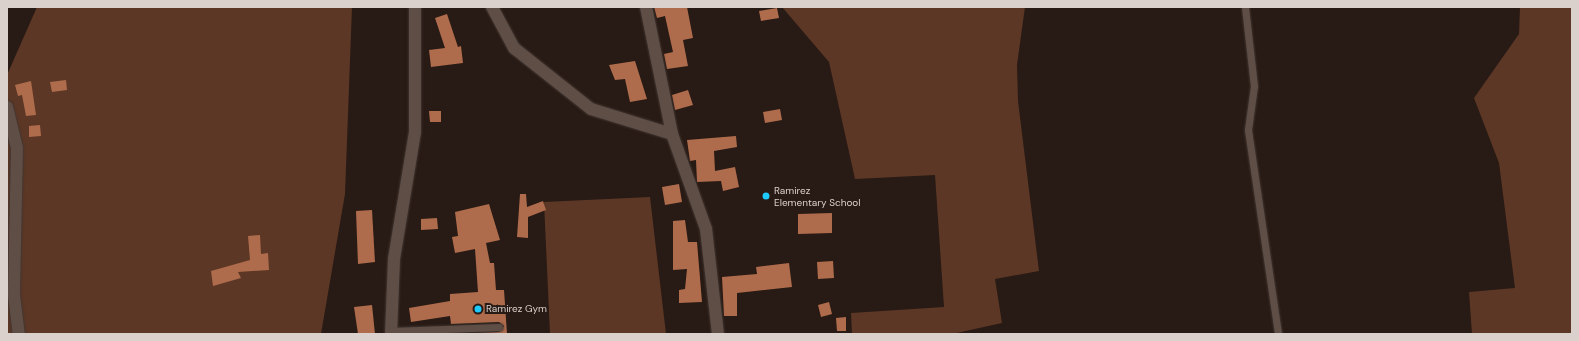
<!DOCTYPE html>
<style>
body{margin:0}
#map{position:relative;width:1579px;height:341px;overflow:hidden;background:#281a14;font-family:"DM Sans",sans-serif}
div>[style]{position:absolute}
.green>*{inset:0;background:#5c3725}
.building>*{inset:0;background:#af6c4c}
.roads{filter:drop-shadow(0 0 1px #413632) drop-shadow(0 0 1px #413632)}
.lane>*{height:7px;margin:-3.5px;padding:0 3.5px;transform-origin:3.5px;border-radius:3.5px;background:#5f4e46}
.street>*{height:12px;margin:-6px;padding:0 6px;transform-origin:6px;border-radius:6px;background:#5f4e46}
.dots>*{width:11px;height:11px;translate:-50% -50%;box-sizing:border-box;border:2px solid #281a14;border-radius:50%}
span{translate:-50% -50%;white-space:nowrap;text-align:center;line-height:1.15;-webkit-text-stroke:4px #281a14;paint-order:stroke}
.poi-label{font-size:10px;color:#dbd1cc}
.left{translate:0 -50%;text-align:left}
.frame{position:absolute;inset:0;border:8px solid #dbd1cc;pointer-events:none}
</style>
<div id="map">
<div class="green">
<div style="clip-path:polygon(37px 7px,352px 7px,345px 194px,321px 334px,7px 334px,7px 75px)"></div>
<div style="clip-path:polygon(782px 7px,1025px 7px,1017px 65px,1018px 101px,1039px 271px,995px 279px,1002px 323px,952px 334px,852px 334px,851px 313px,944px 307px,935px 175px,855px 179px,829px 62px)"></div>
<div style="clip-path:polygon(1520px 7px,1572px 7px,1572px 334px,1472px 334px,1469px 292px,1515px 288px,1499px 163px,1474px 98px,1519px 34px)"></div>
<div style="clip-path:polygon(650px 197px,666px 334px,550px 334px,544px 202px)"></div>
</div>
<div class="building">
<div style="clip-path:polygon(654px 7px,687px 7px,693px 38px,683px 40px,688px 66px,667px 69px,664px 54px,673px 52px,665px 16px,657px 18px)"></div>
<div style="clip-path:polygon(777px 8px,779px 18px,761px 21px,759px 11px)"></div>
<div style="clip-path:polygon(447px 14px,458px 47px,461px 46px,463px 63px,431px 67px,429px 50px,445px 48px,435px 18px)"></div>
<div style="clip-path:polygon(635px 61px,647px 99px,630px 102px,625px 79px,615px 80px,609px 65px)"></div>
<div style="clip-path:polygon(66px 80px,67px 90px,52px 92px,50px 82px)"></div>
<div style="clip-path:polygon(31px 81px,36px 115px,26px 116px,22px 95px,18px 96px,15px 85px)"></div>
<div style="clip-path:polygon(688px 90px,693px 105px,675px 110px,672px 95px)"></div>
<div style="clip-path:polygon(780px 109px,782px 120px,765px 123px,763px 112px)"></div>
<div style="clip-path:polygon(429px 111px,441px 111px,441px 122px,430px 122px)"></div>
<div style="clip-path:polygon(40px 125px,41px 136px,29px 137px,29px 126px)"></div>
<div style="clip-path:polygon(736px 136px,737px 147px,714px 151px,715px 171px,735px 167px,739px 187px,723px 191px,721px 181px,697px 182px,696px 160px,690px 161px,687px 140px)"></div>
<div style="clip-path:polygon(679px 184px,682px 202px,665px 205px,662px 187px)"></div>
<div style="clip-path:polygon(520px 194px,526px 194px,527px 207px,543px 201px,546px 210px,528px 217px,528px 238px,517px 237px)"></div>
<div style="clip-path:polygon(489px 204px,500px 240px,486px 243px,490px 263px,494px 263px,496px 290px,504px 290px,507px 334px,452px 334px,499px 332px,504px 326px,499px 322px,451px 324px,450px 316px,411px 322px,409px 308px,450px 301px,450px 294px,478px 292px,475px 249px,455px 253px,452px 237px,458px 236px,455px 212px)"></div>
<div style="clip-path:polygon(372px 210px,375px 262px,358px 264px,356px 211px)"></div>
<div style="clip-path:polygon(832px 213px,832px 233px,798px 234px,798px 214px)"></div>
<div style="clip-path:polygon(437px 218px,438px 229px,421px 230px,421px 219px)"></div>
<div style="clip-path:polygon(685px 220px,688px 242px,697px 242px,702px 302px,679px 303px,679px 290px,685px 289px,687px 269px,673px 270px,673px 221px)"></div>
<div style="clip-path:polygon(260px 235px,261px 254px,268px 253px,269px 270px,238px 272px,241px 278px,213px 286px,211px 271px,250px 260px,248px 236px)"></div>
<div style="clip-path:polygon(833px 261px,834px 278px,818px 279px,817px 262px)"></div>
<div style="clip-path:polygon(789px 263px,792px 287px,737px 293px,737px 316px,724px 316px,722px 277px,757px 274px,756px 267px)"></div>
<div style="clip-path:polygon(829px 302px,832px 314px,821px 317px,818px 305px)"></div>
<div style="clip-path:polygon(372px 305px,375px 334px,358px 334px,354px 307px)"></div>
<div style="clip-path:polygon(846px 317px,846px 331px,837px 331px,836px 318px)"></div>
</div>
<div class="roads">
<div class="lane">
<div style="left:1245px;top:7px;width:80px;rotate:83.5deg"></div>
<div style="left:1254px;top:86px;width:44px;rotate:97.8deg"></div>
<div style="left:1248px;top:130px;width:206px;rotate:81.6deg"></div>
<div style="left:392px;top:331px;width:107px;rotate:-2.1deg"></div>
</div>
<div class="street">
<div style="left:492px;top:7px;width:47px;rotate:61.8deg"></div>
<div style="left:514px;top:48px;width:98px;rotate:38.4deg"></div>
<div style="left:591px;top:109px;width:85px;rotate:17.2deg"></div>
<div style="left:646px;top:7px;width:130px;rotate:78.4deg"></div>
<div style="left:672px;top:134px;width:101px;rotate:70.3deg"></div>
<div style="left:706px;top:229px;width:106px;rotate:83.5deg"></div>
<div style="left:7px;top:107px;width:42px;rotate:76.3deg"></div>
<div style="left:17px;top:148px;width:147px;rotate:91.2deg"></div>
<div style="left:14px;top:295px;width:39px;rotate:83deg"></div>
<div style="left:391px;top:334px;width:75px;rotate:-87.7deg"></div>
<div style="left:394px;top:259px;width:129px;rotate:-80.6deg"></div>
<div style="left:415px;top:132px;width:125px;rotate:-90deg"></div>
</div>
</div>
<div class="dots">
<div style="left:766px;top:196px;background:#1ec9fd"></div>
<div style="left:478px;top:309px;background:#1ec9fd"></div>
</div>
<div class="poi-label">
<span class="left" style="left:774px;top:196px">Ramirez<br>Elementary School</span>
<span class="left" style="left:486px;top:309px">Ramirez Gym</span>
</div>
<div class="frame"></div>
</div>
